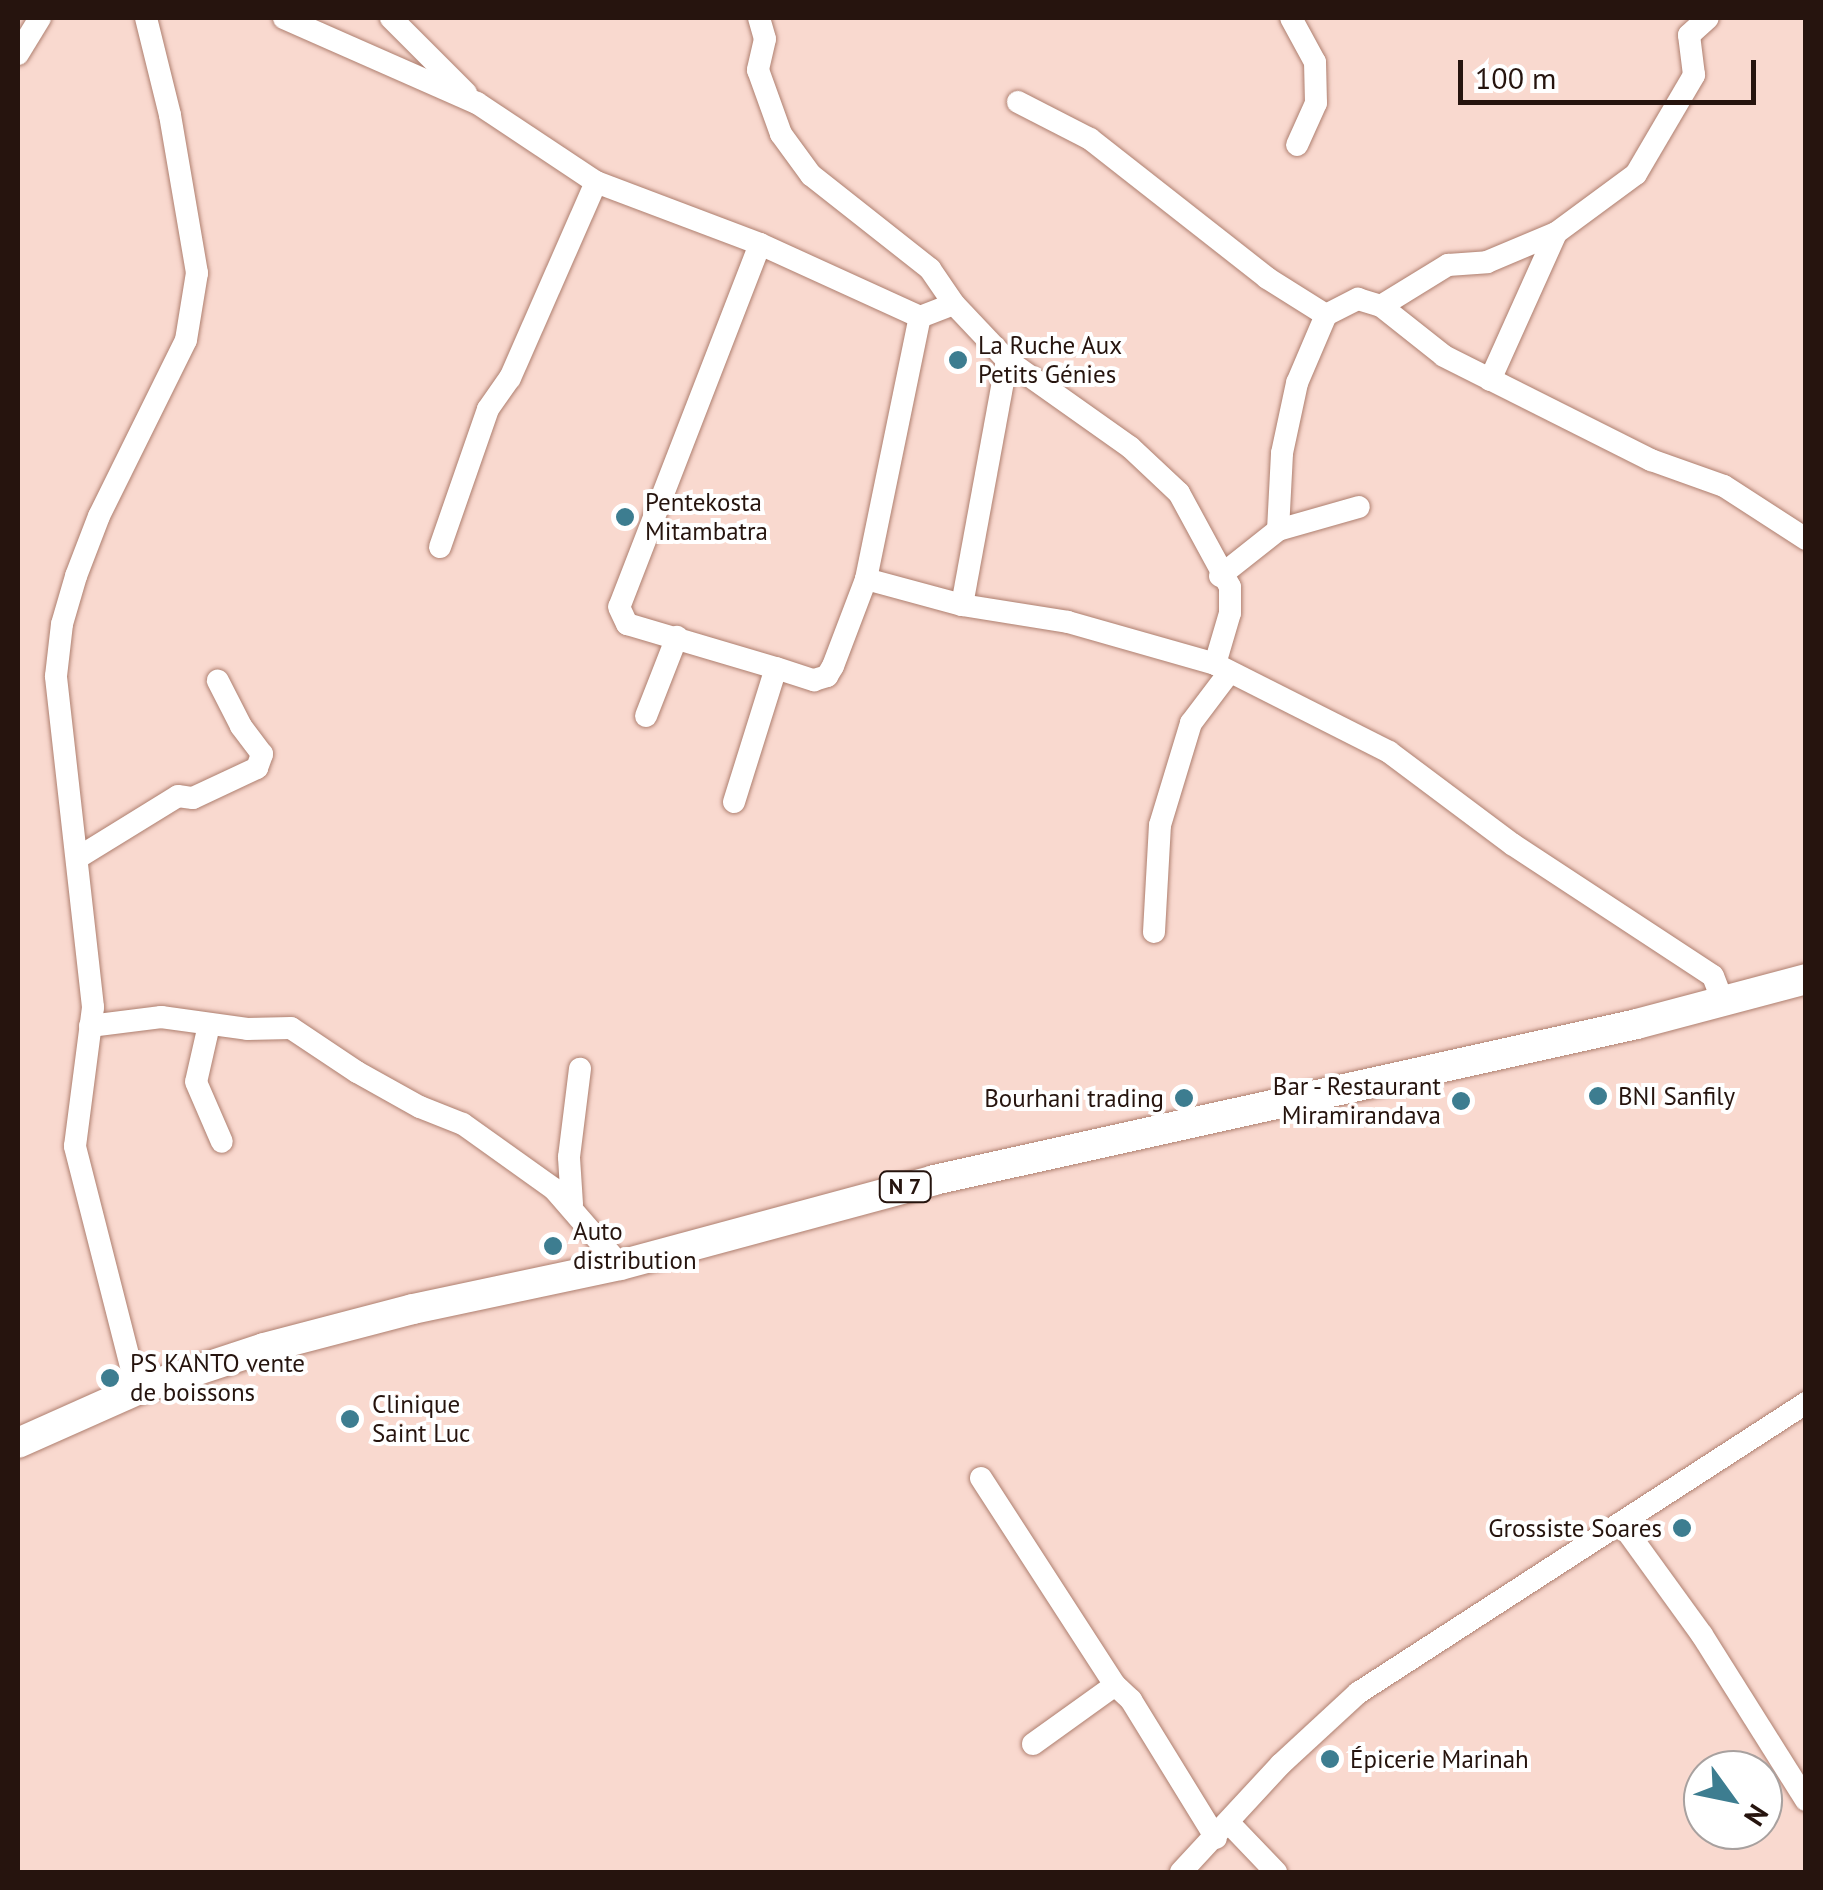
<!DOCTYPE html>
<meta charset="utf-8">
<style>
body{margin:0}
#map{position:relative;width:1823px;height:1890px;overflow:hidden;background:#f9d9cf;font-family:"PT Sans",sans-serif}
div>[style]{position:absolute}
.roads{filter:drop-shadow(0 0 2px #ae7f6f) drop-shadow(0 0 2px #ae7f6f)}
.minor>*{height:22px;margin:-11px;padding:0 11px;transform-origin:11px;border-radius:11px;background:#fff}
.major>*{height:30px;margin:-15px;padding:0 15px;transform-origin:15px;border-radius:15px;background:#fff}
.dots>*{width:28px;height:28px;translate:-50% -50%;box-sizing:border-box;border:5px solid #fff;border-radius:50%}
span{translate:-50% -50%;white-space:nowrap;text-align:center;line-height:1.15;-webkit-text-stroke:8px #fff;paint-order:stroke}
.shield-label span{padding:2px 8px;background:#fff;border:2px solid;border-radius:8px;-webkit-text-stroke-width:0}
.shield-label{font-size:22px;color:#26140e;font-weight:700}
.poi-label{font-size:25px;color:#26140e}
.left{translate:0 -50%;text-align:left}
.right{translate:-100% -50%;text-align:right}
.frame{position:absolute;inset:0;border:20px solid #26140e;pointer-events:none}
.north{position:absolute;left:1683px;top:1750px;width:100px;height:100px;box-sizing:border-box;background:#fff;border:2px solid #a8a19f;border-radius:50%;rotate:123deg;font-size:28px;font-weight:700;line-height:40px;text-align:center;color:#26140e}
.north::after{content:'';display:block;margin:auto;width:35px;height:45px;background:#3d7d90;clip-path:polygon(50% 0,100% 100%,50% 72%,0 100%)}
.scale{position:absolute;left:1458px;top:60px;width:298px;height:45px;box-sizing:border-box;border:5px solid #26140e;border-top:0;padding-left:12px;font-size:30px;line-height:35px;white-space:nowrap;color:#26140e;-webkit-text-stroke:8px #fff;paint-order:stroke}
</style>
<div id="map">
<div class="roads">
<div class="minor">
<div style="left:284px;top:18px;width:211px;rotate:23.8deg"></div>
<div style="left:477px;top:103px;width:143px;rotate:33.6deg"></div>
<div style="left:596px;top:182px;width:175px;rotate:20.7deg"></div>
<div style="left:760px;top:244px;width:176px;rotate:24.5deg"></div>
<div style="left:920px;top:317px;width:36px;rotate:-21deg"></div>
<div style="left:391px;top:18px;width:106px;rotate:45deg"></div>
<div style="left:759px;top:18px;width:22px;rotate:74deg"></div>
<div style="left:765px;top:39px;width:32px;rotate:103deg"></div>
<div style="left:758px;top:70px;width:68px;rotate:70.2deg"></div>
<div style="left:781px;top:134px;width:51px;rotate:53.8deg"></div>
<div style="left:811px;top:175px;width:152px;rotate:38.3deg"></div>
<div style="left:930px;top:269px;width:42px;rotate:55.6deg"></div>
<div style="left:954px;top:304px;width:77px;rotate:46.6deg"></div>
<div style="left:1007px;top:360px;width:151px;rotate:35.3deg"></div>
<div style="left:1130px;top:447px;width:67px;rotate:43.2deg"></div>
<div style="left:1179px;top:493px;width:107px;rotate:61.5deg"></div>
<div style="left:1230px;top:587px;width:26px;rotate:90deg"></div>
<div style="left:1230px;top:613px;width:53px;rotate:106.4deg"></div>
<div style="left:1215px;top:664px;width:195px;rotate:26.8deg"></div>
<div style="left:1389px;top:752px;width:154px;rotate:36.8deg"></div>
<div style="left:1512px;top:844px;width:240px;rotate:33.3deg"></div>
<div style="left:1713px;top:976px;width:28px;rotate:69deg"></div>
<div style="left:1291px;top:18px;width:50px;rotate:61.4deg"></div>
<div style="left:1315px;top:62px;width:41px;rotate:88.6deg"></div>
<div style="left:1316px;top:103px;width:46px;rotate:114.3deg"></div>
<div style="left:18px;top:54px;width:42px;rotate:-58.6deg"></div>
<div style="left:1018px;top:102px;width:81px;rotate:27.2deg"></div>
<div style="left:1090px;top:139px;width:225px;rotate:38.1deg"></div>
<div style="left:1267px;top:278px;width:70px;rotate:32.1deg"></div>
<div style="left:760px;top:244px;width:389px;rotate:111.2deg"></div>
<div style="left:619px;top:607px;width:19px;rotate:65deg"></div>
<div style="left:627px;top:624px;width:155px;rotate:16.5deg"></div>
<div style="left:1381px;top:306px;width:79px;rotate:-31.5deg"></div>
<div style="left:1448px;top:265px;width:39px;rotate:-4deg"></div>
<div style="left:1487px;top:262px;width:75px;rotate:-22.8deg"></div>
<div style="left:1556px;top:233px;width:99px;rotate:-36.4deg"></div>
<div style="left:1636px;top:174px;width:115px;rotate:-59.6deg"></div>
<div style="left:1694px;top:75px;width:40px;rotate:-97.1deg"></div>
<div style="left:1689px;top:35px;width:25px;rotate:-42deg"></div>
<div style="left:1490px;top:380px;width:161px;rotate:-65.8deg"></div>
<div style="left:1278px;top:530px;width:77px;rotate:-87deg"></div>
<div style="left:1282px;top:453px;width:72px;rotate:-77.9deg"></div>
<div style="left:1297px;top:383px;width:74px;rotate:-66.9deg"></div>
<div style="left:1326px;top:315px;width:36px;rotate:-27deg"></div>
<div style="left:1358px;top:299px;width:24px;rotate:17deg"></div>
<div style="left:1381px;top:306px;width:80px;rotate:38.4deg"></div>
<div style="left:1444px;top:356px;width:232px;rotate:26.7deg"></div>
<div style="left:1651px;top:460px;width:77px;rotate:19.6deg"></div>
<div style="left:1724px;top:486px;width:98px;rotate:32.9deg"></div>
<div style="left:440px;top:547px;width:146px;rotate:-70.8deg"></div>
<div style="left:488px;top:409px;width:38px;rotate:-55deg"></div>
<div style="left:510px;top:378px;width:214px;rotate:-66.3deg"></div>
<div style="left:1220px;top:576px;width:74px;rotate:-38.4deg"></div>
<div style="left:1278px;top:530px;width:84px;rotate:-15.9deg"></div>
<div style="left:866px;top:579px;width:99px;rotate:15.2deg"></div>
<div style="left:962px;top:605px;width:107px;rotate:9.1deg"></div>
<div style="left:1068px;top:622px;width:153px;rotate:15.9deg"></div>
<div style="left:962px;top:605px;width:249px;rotate:-79.6deg"></div>
<div style="left:646px;top:716px;width:85px;rotate:-68.6deg"></div>
<div style="left:734px;top:802px;width:140px;rotate:-72.6deg"></div>
<div style="left:776px;top:668px;width:40px;rotate:18deg"></div>
<div style="left:814px;top:680px;width:14px;rotate:-17deg"></div>
<div style="left:827px;top:676px;width:12px;rotate:-59deg"></div>
<div style="left:833px;top:666px;width:93px;rotate:-69.2deg"></div>
<div style="left:866px;top:579px;width:268px;rotate:-78.4deg"></div>
<div style="left:79px;top:857px;width:116px;rotate:-31.6deg"></div>
<div style="left:178px;top:796px;width:15px;rotate:8deg"></div>
<div style="left:193px;top:798px;width:71px;rotate:-25.1deg"></div>
<div style="left:257px;top:768px;width:15px;rotate:-70deg"></div>
<div style="left:262px;top:754px;width:35px;rotate:-127deg"></div>
<div style="left:241px;top:726px;width:51px;rotate:-117.1deg"></div>
<div style="left:1154px;top:932px;width:107px;rotate:-86.8deg"></div>
<div style="left:1160px;top:825px;width:107px;rotate:-73.1deg"></div>
<div style="left:1191px;top:723px;width:61px;rotate:-52.9deg"></div>
<div style="left:209px;top:1025px;width:58px;rotate:102.8deg"></div>
<div style="left:196px;top:1082px;width:65px;rotate:66.6deg"></div>
<div style="left:90px;top:1026px;width:72px;rotate:-7.2deg"></div>
<div style="left:161px;top:1017px;width:87px;rotate:7.9deg"></div>
<div style="left:247px;top:1029px;width:44px;rotate:-1.3deg"></div>
<div style="left:291px;top:1028px;width:79px;rotate:33.7deg"></div>
<div style="left:357px;top:1072px;width:72px;rotate:29.1deg"></div>
<div style="left:420px;top:1107px;width:46px;rotate:21.6deg"></div>
<div style="left:463px;top:1124px;width:112px;rotate:35.5deg"></div>
<div style="left:554px;top:1189px;width:101px;rotate:49deg"></div>
<div style="left:572px;top:1204px;width:47px;rotate:-93.7deg"></div>
<div style="left:569px;top:1157px;width:89px;rotate:-82.9deg"></div>
<div style="left:137px;top:1390px;width:252px;rotate:-104.3deg"></div>
<div style="left:75px;top:1146px;width:140px;rotate:-82.6deg"></div>
<div style="left:93px;top:1007px;width:333px;rotate:-96.4deg"></div>
<div style="left:56px;top:676px;width:52px;rotate:-83.4deg"></div>
<div style="left:62px;top:624px;width:50px;rotate:-73.7deg"></div>
<div style="left:76px;top:576px;width:64px;rotate:-69deg"></div>
<div style="left:99px;top:516px;width:196px;rotate:-63.7deg"></div>
<div style="left:186px;top:340px;width:68px;rotate:-80.7deg"></div>
<div style="left:197px;top:273px;width:160px;rotate:-99.7deg"></div>
<div style="left:170px;top:115px;width:100px;rotate:-103.9deg"></div>
<div style="left:981px;top:1478px;width:247px;rotate:57.1deg"></div>
<div style="left:1115px;top:1685px;width:22px;rotate:43deg"></div>
<div style="left:1131px;top:1700px;width:162px;rotate:58.4deg"></div>
<div style="left:1621px;top:1523px;width:138px;rotate:54.1deg"></div>
<div style="left:1702px;top:1635px;width:195px;rotate:57.8deg"></div>
<div style="left:1033px;top:1744px;width:101px;rotate:-35.7deg"></div>
<div style="left:1229px;top:1823px;width:68px;rotate:46.2deg"></div>
<div style="left:1181px;top:1872px;width:147px;rotate:-47.2deg"></div>
<div style="left:1281px;top:1764px;width:105px;rotate:-42.7deg"></div>
<div style="left:1358px;top:1693px;width:534px;rotate:-32.92deg"></div>
</div>
<div class="major">
<div style="left:18px;top:1443px;width:130px;rotate:-24deg"></div>
<div style="left:137px;top:1390px;width:134px;rotate:-18.3deg"></div>
<div style="left:264px;top:1348px;width:154px;rotate:-14.7deg"></div>
<div style="left:413px;top:1309px;width:212px;rotate:-12deg"></div>
<div style="left:620px;top:1265px;width:325px;rotate:-15.1deg"></div>
<div style="left:934px;top:1180px;width:720px;rotate:-12.51deg"></div>
<div style="left:1637px;top:1024px;width:175px;rotate:-14.9deg"></div>
</div>
</div>
<div class="dots">
<div style="left:958px;top:360px;background:#3d7d90"></div>
<div style="left:625px;top:517px;background:#3d7d90"></div>
<div style="left:1598px;top:1096px;background:#3d7d90"></div>
<div style="left:1184px;top:1098px;background:#3d7d90"></div>
<div style="left:1461px;top:1101px;background:#3d7d90"></div>
<div style="left:553px;top:1246px;background:#3d7d90"></div>
<div style="left:110px;top:1378px;background:#3d7d90"></div>
<div style="left:350px;top:1419px;background:#3d7d90"></div>
<div style="left:1682px;top:1528px;background:#3d7d90"></div>
<div style="left:1330px;top:1759px;background:#3d7d90"></div>
</div>
<div class="shield-label">
<span style="left:905px;top:1187px">N 7</span>
</div>
<div class="poi-label">
<span class="left" style="left:978px;top:360px">La Ruche Aux<br>Petits Génies</span>
<span class="left" style="left:645px;top:517px">Pentekosta<br>Mitambatra</span>
<span class="right" style="left:1441px;top:1101px">Bar - Restaurant<br>Miramirandava</span>
<span class="left" style="left:1618px;top:1096px">BNI Sanfily</span>
<span class="right" style="left:1164px;top:1098px">Bourhani trading</span>
<span class="left" style="left:573px;top:1246px">Auto<br>distribution</span>
<span class="left" style="left:130px;top:1378px">PS KANTO vente<br>de boissons</span>
<span class="left" style="left:372px;top:1419px">Clinique<br>Saint Luc</span>
<span class="right" style="left:1662px;top:1528px">Grossiste Soares</span>
<span class="left" style="left:1350px;top:1759px">Épicerie Marinah</span>
</div>
<div class="frame"></div>
<div class="north">N</div>
<div class="scale">100 m</div>
</div>
